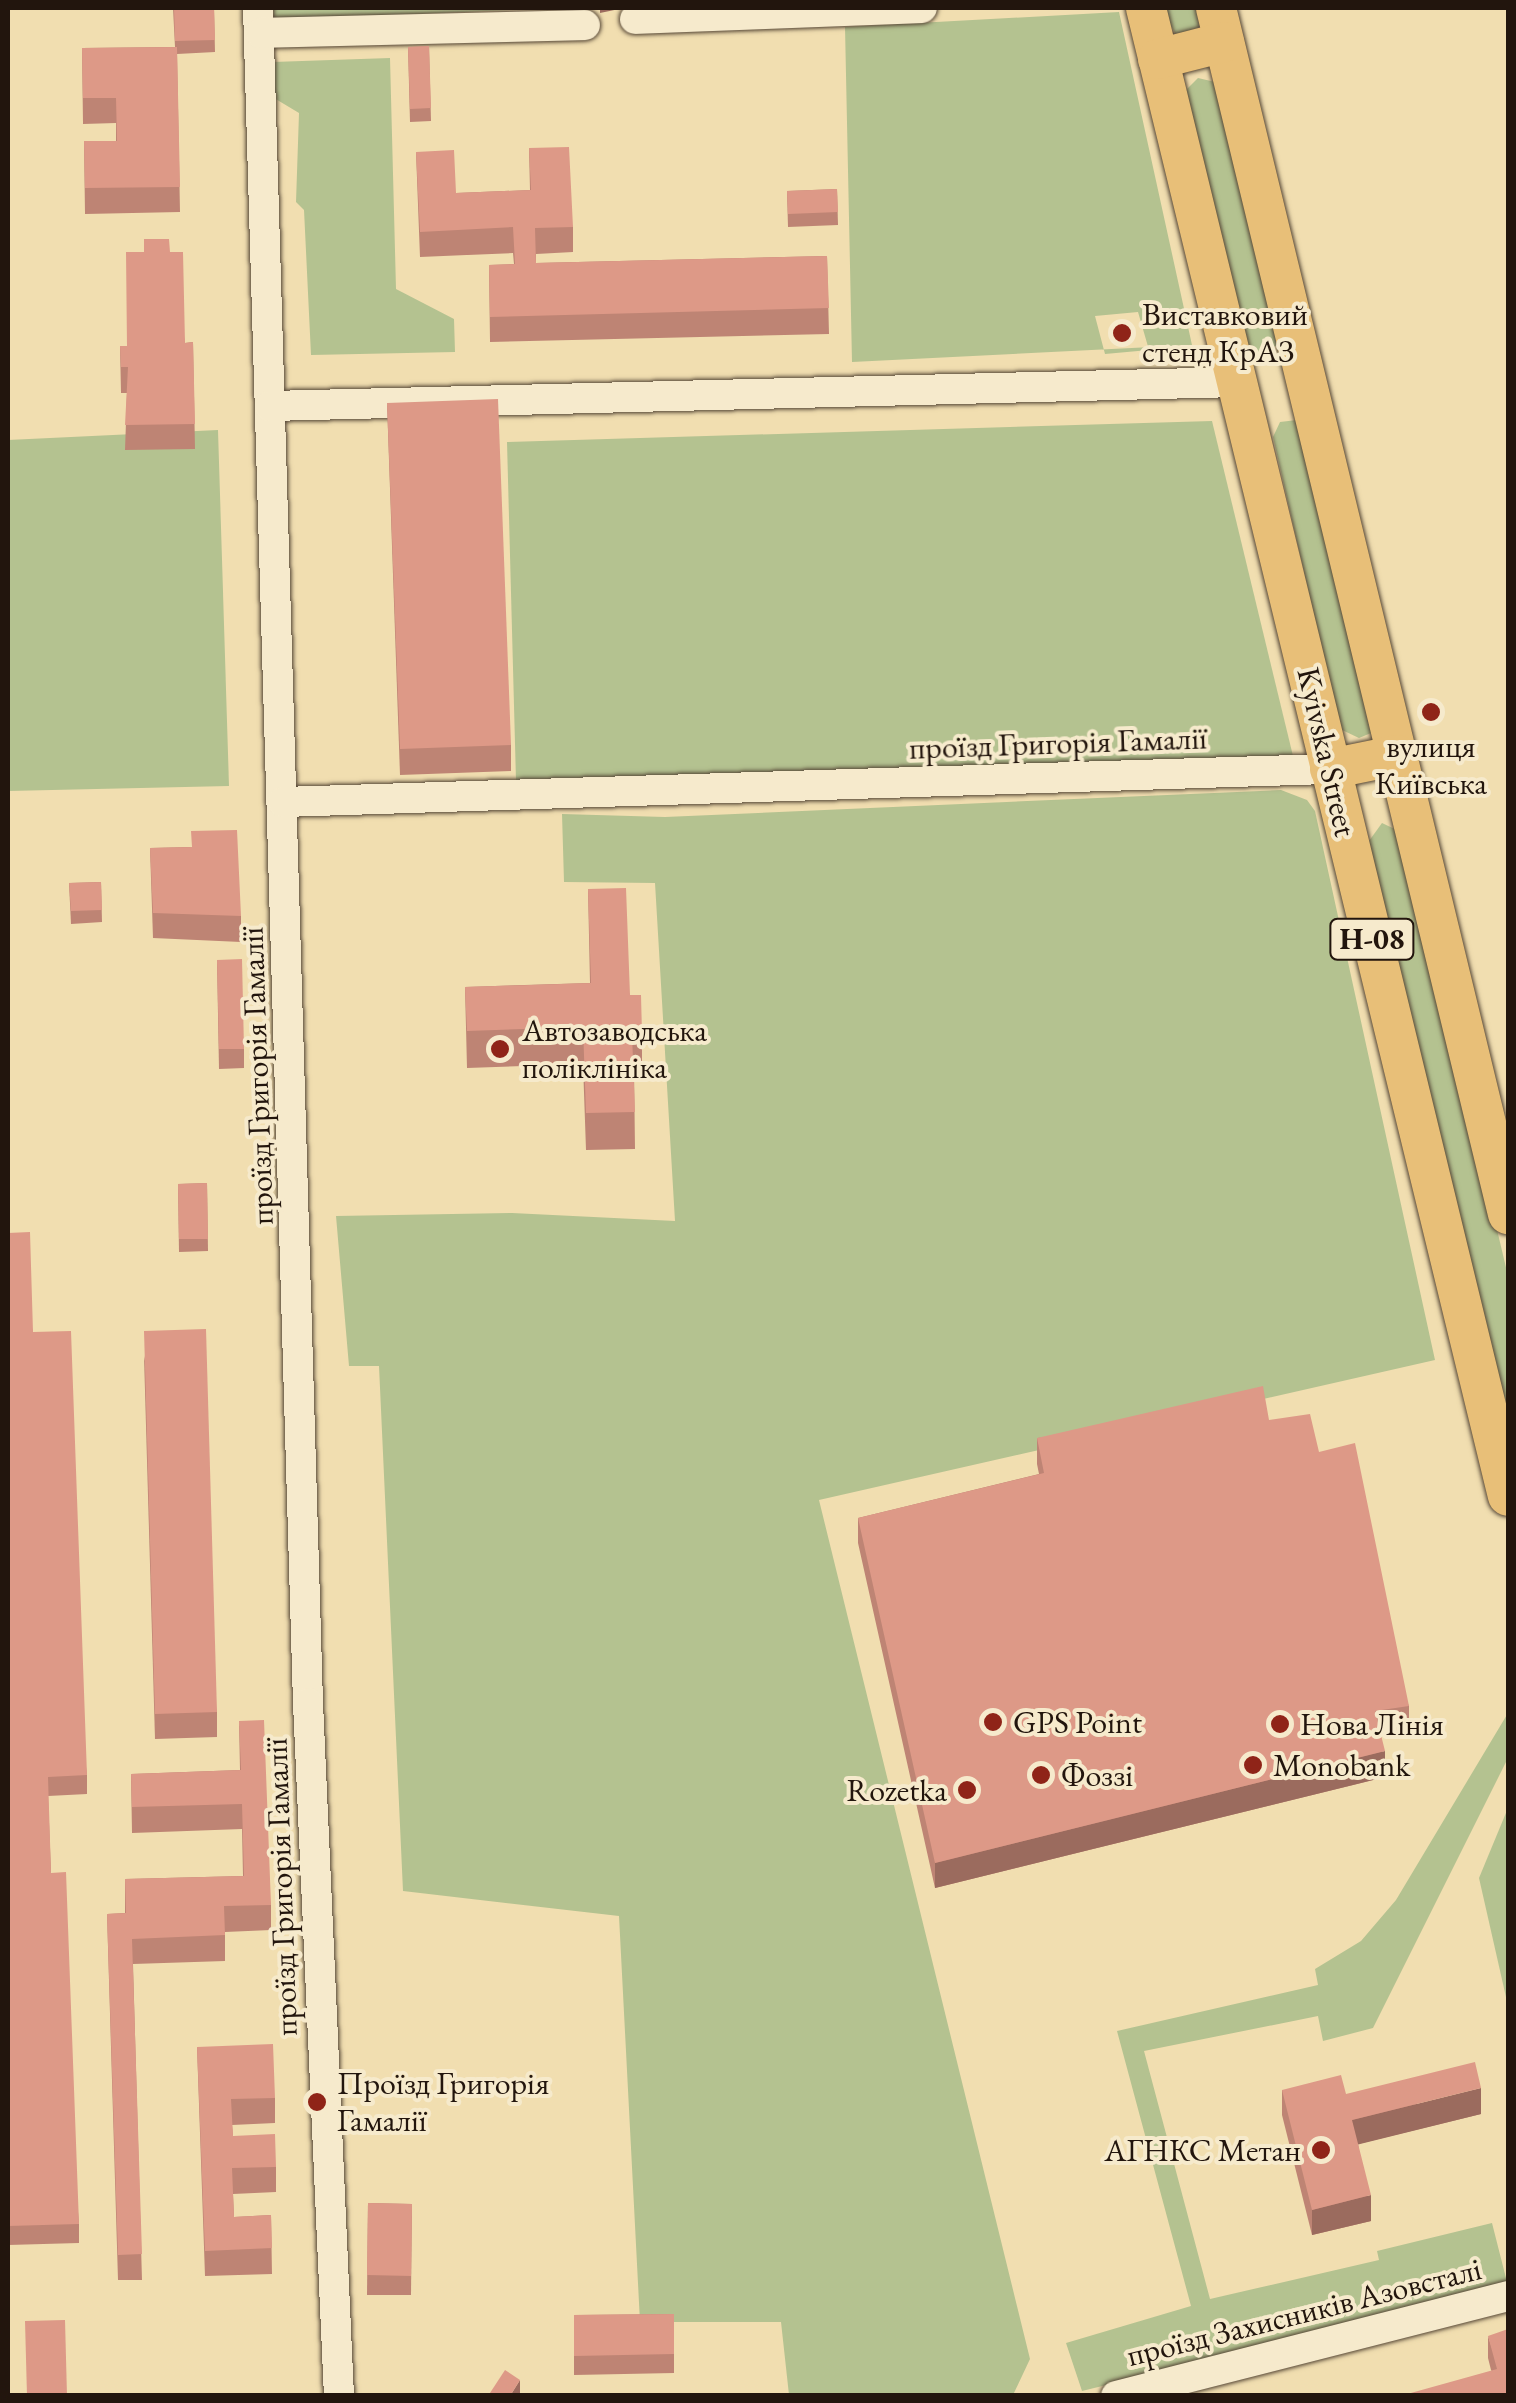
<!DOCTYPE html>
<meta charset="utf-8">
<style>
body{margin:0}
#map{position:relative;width:1516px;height:2403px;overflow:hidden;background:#f1deb0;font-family:"EB Garamond",serif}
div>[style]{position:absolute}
.green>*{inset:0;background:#b4c290}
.roads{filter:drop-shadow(0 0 2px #564736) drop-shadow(0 0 2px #564736)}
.minor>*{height:30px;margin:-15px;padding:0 15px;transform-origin:15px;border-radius:15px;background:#f6eacc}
.major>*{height:40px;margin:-20px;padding:0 20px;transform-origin:20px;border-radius:20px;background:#e8bf78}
.wall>*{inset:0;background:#be8474}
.shaded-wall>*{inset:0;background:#9b6b5e}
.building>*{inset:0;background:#dd9987}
.dots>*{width:28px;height:28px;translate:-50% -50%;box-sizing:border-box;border:5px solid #f6eacc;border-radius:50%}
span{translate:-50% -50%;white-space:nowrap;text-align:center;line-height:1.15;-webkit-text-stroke:8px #f6eacc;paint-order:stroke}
.shield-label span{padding:2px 8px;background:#f6eacc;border:2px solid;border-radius:8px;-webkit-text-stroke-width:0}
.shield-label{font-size:30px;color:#22150d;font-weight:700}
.poi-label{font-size:32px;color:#22150d}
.left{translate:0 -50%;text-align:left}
.right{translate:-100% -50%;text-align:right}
.street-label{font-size:32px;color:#22150d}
.frame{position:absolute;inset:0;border:10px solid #22150d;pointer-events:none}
</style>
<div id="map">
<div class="green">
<div style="clip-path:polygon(273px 8px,554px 8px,274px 20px)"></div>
<div style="clip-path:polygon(1160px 8px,1200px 8px,1201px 26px,1177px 36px)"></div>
<div style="clip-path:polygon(evenodd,1119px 12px,1192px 345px,852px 362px,845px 27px,1119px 12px,1138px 312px,1149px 350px,1105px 354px,1095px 316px,1138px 312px)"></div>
<div style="clip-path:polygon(390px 58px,396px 289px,454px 319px,455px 352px,311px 355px,304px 210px,296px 202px,299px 113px,274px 98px,273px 62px)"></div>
<div style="clip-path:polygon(1198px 78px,1215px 82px,1280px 343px,1263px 354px,1249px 350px,1186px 90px)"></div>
<div style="clip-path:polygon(1297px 420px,1371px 733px,1359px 738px,1340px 729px,1273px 437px,1280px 422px)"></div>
<div style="clip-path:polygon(1212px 421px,1293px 756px,516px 781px,507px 442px)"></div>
<div style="clip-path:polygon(218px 430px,229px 786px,8px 791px,8px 440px)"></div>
<div style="clip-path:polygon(1281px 790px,1307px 800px,1315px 811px,1435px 1360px,819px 1500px,1030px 2359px,1013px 2395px,789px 2395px,781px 2322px,640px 2322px,619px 1916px,403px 1891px,379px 1366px,349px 1366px,336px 1216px,512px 1213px,675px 1221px,655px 883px,564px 882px,562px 814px,665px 817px)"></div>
<div style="clip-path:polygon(1382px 823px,1403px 833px,1508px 1276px,1508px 1416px,1369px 841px)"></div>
<div style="clip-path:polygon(1508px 1713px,1508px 1758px,1373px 2028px,1323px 2041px,1318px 2016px,1144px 2051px,1210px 2299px,1379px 2260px,1377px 2251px,1492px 2223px,1508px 2286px,1082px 2391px,1066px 2343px,1191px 2306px,1117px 2031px,1318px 1985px,1315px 1969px,1361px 1941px,1396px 1900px)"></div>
<div style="clip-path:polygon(1508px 1808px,1508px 2006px,1479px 1878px)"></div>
</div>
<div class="roads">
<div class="minor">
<div style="left:258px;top:8px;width:1696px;rotate:88.31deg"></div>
<div style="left:308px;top:1703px;width:694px;rotate:87.44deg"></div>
<div style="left:635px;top:19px;width:287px;rotate:-2.2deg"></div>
<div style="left:261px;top:33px;width:324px;rotate:-1.4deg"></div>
<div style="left:270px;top:406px;width:971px;rotate:-1.42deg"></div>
<div style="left:283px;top:802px;width:1048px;rotate:-1.81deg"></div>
<div style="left:1116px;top:2396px;width:405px;rotate:-14.3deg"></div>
</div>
<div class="major">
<div style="left:1146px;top:8px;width:1531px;rotate:76.33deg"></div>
<div style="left:1216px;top:8px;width:1241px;rotate:76.39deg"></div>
<div style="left:1158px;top:59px;width:68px;rotate:-14.4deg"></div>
<div style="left:1330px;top:769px;width:69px;rotate:-11.6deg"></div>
</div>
</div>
<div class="wall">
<div style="clip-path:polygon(173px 8px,214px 8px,215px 52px,177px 54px,180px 212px,85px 214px,84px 141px,116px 141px,116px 123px,83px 124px,82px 48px,175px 47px)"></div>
<div style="clip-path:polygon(429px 46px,431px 121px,410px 122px,408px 47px)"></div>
<div style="clip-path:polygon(529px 148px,573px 227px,573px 252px,536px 254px,536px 263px,827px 256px,829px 334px,490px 342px,489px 265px,514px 264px,513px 253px,420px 257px,416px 152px,456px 193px,530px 190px)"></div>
<div style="clip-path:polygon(837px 189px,838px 225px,788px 227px,787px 191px)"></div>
<div style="clip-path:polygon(170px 252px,185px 343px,193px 342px,195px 449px,125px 450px,127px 393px,121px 393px,120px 346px,127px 346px)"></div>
<div style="clip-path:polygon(387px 403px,511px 745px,511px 771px,400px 775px)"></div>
<div style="clip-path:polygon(191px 847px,241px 916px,241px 942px,153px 938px,150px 848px)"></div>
<div style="clip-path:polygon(101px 882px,102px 922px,71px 924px,69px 883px)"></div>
<div style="clip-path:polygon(588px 889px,630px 995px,642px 1033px,642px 1070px,634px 1070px,635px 1149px,586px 1150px,583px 1064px,467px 1068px,465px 987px,590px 983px)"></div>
<div style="clip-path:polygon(217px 960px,244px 1049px,244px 1068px,219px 1069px)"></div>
<div style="clip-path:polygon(207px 1183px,208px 1251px,179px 1252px,178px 1184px)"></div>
<div style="clip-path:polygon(8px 1233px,33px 1332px,87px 1775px,87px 1794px,48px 1796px,51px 1873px,79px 2224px,79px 2243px,8px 2245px)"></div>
<div style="clip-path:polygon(144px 1356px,217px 1712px,217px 1737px,155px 1739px)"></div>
<div style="clip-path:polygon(1269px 1420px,1409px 1706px,1409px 1731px,1381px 1736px,1385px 1777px,935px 1888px,858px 1543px,858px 1518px,1039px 1474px,1037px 1464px,1037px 1438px)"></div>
<div style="clip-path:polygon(239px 1721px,271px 1905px,271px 1930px,225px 1932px,225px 1961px,133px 1964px,142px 2280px,118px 2280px,107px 1914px,125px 1913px,125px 1879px,243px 1876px,242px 1829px,132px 1833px,131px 1774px,240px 1770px)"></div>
<div style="clip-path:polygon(197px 2047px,275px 2098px,275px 2123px,232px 2125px,233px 2136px,276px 2167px,276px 2192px,233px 2194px,234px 2217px,271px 2215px,272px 2274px,205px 2276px)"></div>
<div style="clip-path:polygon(1282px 2090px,1346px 2094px,1481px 2114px,1358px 2144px,1371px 2221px,1312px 2235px,1282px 2115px)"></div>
<div style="clip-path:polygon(368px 2203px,412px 2204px,411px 2295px,367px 2295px)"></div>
<div style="clip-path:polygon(8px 2295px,10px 2354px,8px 2354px)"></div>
<div style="clip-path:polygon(674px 2314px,674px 2373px,574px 2375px,574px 2315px)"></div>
<div style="clip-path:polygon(1488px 2336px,1508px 2396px,1491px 2370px,1488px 2358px)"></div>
</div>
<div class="shaded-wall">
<div style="clip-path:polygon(600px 8px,624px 8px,600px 13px)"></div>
<div style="clip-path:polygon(1385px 1751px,1385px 1777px,935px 1888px,935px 1863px)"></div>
<div style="clip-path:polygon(1481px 2088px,1481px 2114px,1352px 2146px,1352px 2120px)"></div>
<div style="clip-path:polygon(1371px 2195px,1371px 2221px,1312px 2235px,1312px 2210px)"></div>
<div style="clip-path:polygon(520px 2380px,520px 2393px,519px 2396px,510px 2396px)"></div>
</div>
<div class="building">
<div style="clip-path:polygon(174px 8px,214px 8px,215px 40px,175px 41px)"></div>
<div style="clip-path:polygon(429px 46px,431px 108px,410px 109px,408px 47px)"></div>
<div style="clip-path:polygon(177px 47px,180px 187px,85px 188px,84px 141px,117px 141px,116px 98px,83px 98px,82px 48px)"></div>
<div style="clip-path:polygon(569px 147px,573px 227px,535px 228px,536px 263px,827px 256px,829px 308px,490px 317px,489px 265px,515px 264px,513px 227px,420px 232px,416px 152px,454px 150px,456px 193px,531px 190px,529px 148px)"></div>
<div style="clip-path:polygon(837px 189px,838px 212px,788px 214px,787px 191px)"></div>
<div style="clip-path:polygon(144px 239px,169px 239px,170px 252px,183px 252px,185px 343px,193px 342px,195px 424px,125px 425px,128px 367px,121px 367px,120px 346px,127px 346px,126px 252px,144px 252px)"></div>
<div style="clip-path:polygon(498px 399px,511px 745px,400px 749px,387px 403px)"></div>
<div style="clip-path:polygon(237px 830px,241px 916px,153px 913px,150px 848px,192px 847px,191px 831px)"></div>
<div style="clip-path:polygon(101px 882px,102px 910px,71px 911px,69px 883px)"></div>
<div style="clip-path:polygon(626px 888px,630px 995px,641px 995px,642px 1033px,632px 1034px,635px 1112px,586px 1113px,583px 1027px,467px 1031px,465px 987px,591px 983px,588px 889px)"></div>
<div style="clip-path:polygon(242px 959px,244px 1049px,219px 1049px,217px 960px)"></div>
<div style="clip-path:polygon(207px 1183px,208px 1239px,179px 1239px,178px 1184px)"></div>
<div style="clip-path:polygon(30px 1232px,33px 1332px,71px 1331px,87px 1775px,48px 1777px,51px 1873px,66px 1872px,79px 2224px,8px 2226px,8px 1233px)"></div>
<div style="clip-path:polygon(206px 1329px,217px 1712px,155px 1714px,144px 1331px)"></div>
<div style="clip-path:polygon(1263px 1386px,1269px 1420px,1310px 1414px,1319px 1452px,1355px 1443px,1409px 1706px,1375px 1711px,1385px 1751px,935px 1863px,858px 1518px,1044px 1473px,1037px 1438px)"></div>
<div style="clip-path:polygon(264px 1720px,271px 1905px,224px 1906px,225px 1935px,132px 1939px,142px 2254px,118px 2255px,107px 1914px,126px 1913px,125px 1879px,244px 1876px,242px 1804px,132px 1807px,131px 1774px,241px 1770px,239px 1721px)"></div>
<div style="clip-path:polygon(273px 2044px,275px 2098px,231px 2099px,233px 2136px,275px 2134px,276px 2167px,232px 2168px,234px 2217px,271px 2215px,272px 2248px,205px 2251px,197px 2047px)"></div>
<div style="clip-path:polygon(1475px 2062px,1481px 2088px,1352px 2120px,1371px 2195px,1312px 2210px,1282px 2090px,1341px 2075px,1346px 2094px)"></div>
<div style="clip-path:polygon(368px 2203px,412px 2204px,411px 2276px,367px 2275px)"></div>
<div style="clip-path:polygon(8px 2295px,10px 2335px,8px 2335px)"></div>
<div style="clip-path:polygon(674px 2314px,674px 2354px,574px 2356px,574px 2315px)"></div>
<div style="clip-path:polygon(65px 2320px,67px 2396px,27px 2396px,25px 2321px)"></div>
<div style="clip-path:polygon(1508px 2329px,1508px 2396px,1400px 2396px,1497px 2369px,1488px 2336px)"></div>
<div style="clip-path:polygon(505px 2370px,520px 2380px,510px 2396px,488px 2396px)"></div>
</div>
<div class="dots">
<div style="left:1122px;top:333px;background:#8f2418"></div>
<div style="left:1431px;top:712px;background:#8f2418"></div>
<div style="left:500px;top:1049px;background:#8f2418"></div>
<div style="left:993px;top:1722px;background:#8f2418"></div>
<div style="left:1280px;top:1724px;background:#8f2418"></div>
<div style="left:1253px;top:1765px;background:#8f2418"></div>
<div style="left:1041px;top:1775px;background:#8f2418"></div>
<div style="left:967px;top:1790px;background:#8f2418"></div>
<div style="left:317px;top:2102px;background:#8f2418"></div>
<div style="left:1321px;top:2150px;background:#8f2418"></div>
</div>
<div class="shield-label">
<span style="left:1372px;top:939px">Н-08</span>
</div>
<div class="poi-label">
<span class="left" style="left:1142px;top:333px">Виставковий<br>стенд КрАЗ</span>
<span style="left:1431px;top:765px">вулиця<br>Київська</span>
<span class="left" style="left:522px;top:1049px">Автозаводська<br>поліклініка</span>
<span class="left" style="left:1013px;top:1722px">GPS Point</span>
<span class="left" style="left:1300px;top:1724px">Нова Лінія</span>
<span class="left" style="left:1273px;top:1765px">Monobank</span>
<span class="left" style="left:1061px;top:1775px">Фоззі</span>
<span class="right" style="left:947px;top:1790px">Rozetka</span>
<span class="left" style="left:337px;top:2102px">Проїзд Григорія<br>Гамалії</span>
<span class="right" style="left:1301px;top:2150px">АГНКС Метан</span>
</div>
<div class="street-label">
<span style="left:1058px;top:743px;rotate:-2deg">проїзд Григорія Гамалії</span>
<span style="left:1327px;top:752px;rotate:77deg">Kyivska Street</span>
<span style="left:257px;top:1076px;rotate:-92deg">проїзд Григорія Гамалії</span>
<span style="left:281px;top:1887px;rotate:-92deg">проїзд Григорія Гамалії</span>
<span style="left:1304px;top:2312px;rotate:-14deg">проїзд Захисників Азовсталі</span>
</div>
<div class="frame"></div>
</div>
